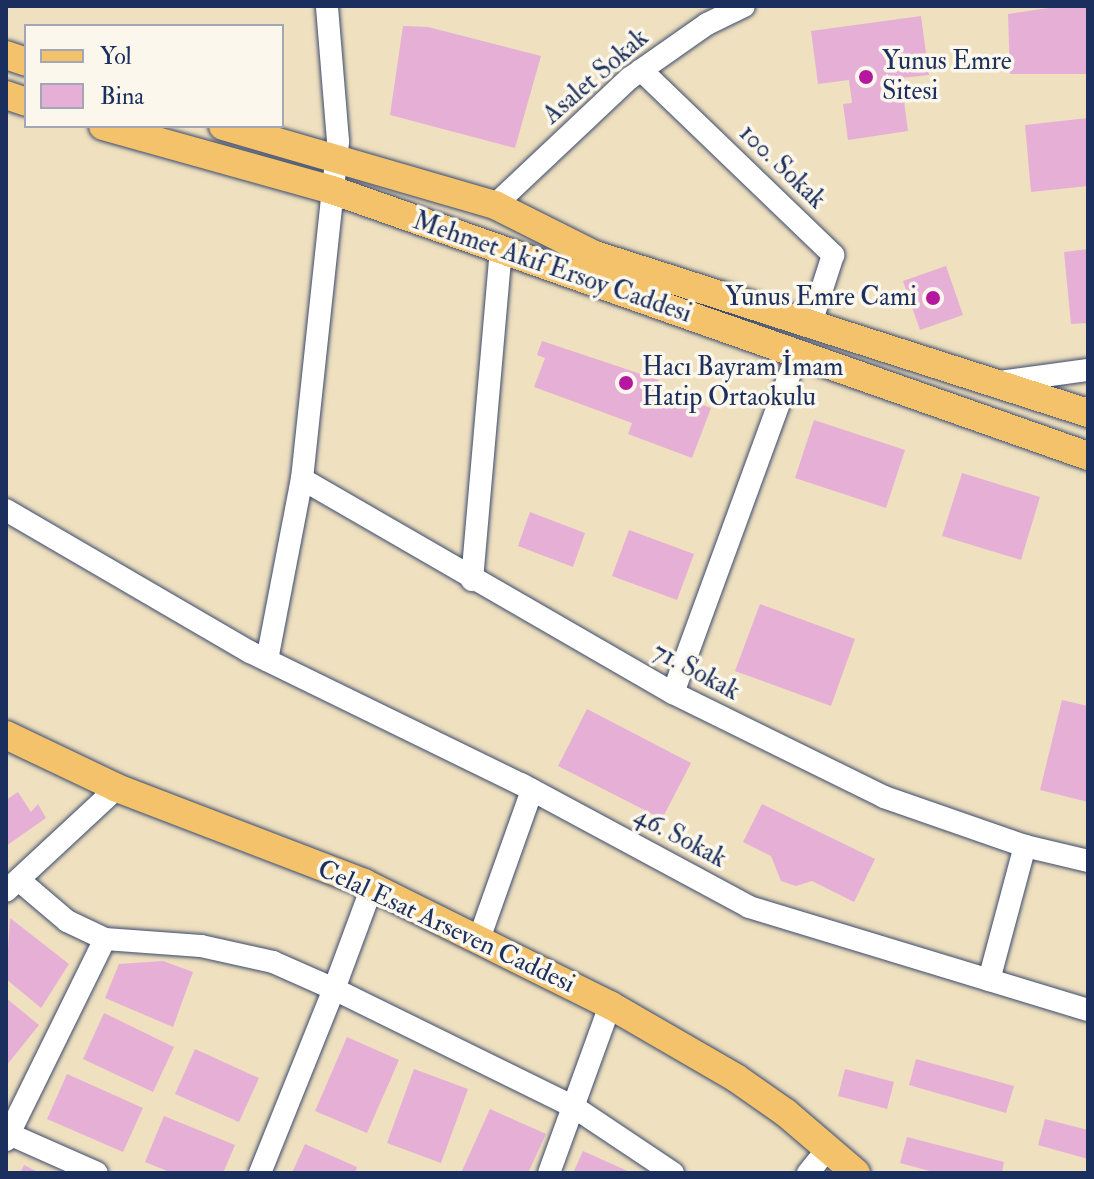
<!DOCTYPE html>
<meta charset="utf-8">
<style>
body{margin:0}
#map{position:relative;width:1094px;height:1179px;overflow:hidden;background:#efe0bf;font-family:"IM FELL Double Pica",serif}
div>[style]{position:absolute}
.building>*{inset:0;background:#e6b0d6}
.roads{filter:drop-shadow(0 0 2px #3b4a6d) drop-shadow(0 0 2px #3b4a6d)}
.minor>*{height:22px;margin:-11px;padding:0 11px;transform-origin:11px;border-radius:11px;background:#fff}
.major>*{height:28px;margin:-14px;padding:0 14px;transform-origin:14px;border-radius:14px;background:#f3c26a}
.dots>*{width:22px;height:22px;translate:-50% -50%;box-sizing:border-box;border:4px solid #fbf7ec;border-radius:50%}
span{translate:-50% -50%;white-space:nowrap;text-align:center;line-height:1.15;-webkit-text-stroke:7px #fbf7ec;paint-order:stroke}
.poi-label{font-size:26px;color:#1b2f5e}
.left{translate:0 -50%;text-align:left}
.right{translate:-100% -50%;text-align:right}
.street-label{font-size:26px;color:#1b2f5e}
.frame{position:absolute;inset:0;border:8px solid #1b2f5e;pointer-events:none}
.legend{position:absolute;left:24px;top:24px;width:260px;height:104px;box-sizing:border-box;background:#fbf7ec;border:2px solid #a1a7b3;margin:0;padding:10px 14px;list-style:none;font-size:24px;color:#1b2f5e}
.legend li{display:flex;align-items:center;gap:16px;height:40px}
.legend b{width:40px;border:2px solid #a1a7b3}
</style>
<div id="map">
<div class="building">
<div style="clip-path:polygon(1062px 6px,1088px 6px,1088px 74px,1010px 74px,1008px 14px)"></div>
<div style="clip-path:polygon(921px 16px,929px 75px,901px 78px,908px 131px,848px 140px,843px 104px,852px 103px,849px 80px,818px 84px,811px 31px)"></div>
<div style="clip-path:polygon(403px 26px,428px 27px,541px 56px,515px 148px,390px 115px)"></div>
<div style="clip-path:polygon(1088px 118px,1088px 186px,1031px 192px,1025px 125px)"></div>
<div style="clip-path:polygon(1088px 249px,1088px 323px,1071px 324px,1064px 252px)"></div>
<div style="clip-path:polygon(946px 266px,963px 315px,920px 330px,903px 281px)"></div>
<div style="clip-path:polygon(542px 341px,659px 380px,653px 395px,662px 398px,665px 391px,711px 408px,692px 458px,628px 434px,632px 423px,534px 387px,545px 358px,537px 355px)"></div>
<div style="clip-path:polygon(814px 420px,905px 450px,886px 508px,795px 478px)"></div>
<div style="clip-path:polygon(962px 473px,1040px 497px,1021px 560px,942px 536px)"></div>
<div style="clip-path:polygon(530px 512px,585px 533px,573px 567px,518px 546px)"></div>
<div style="clip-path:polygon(629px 530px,694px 554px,677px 600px,612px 576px)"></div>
<div style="clip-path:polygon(760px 604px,855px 639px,831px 706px,735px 671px)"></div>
<div style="clip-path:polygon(1062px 700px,1088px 706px,1088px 802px,1040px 790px)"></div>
<div style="clip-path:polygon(587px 709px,691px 763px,662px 819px,558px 766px)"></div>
<div style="clip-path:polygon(18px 792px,31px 812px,38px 804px,46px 818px,6px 846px,6px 800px)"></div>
<div style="clip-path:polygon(762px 804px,875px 859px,854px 902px,812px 881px,796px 886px,781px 881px,771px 856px,743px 842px)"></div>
<div style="clip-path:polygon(10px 918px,69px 964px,41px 1008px,6px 979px)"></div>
<div style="clip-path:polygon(163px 961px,193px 972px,173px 1027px,105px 998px,119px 964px)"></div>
<div style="clip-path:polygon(6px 998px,39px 1025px,6px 1066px)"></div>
<div style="clip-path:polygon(104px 1013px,174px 1047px,153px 1092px,83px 1059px)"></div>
<div style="clip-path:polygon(347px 1037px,399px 1060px,367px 1133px,315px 1111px)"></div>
<div style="clip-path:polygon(195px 1049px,259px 1078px,239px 1122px,175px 1094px)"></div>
<div style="clip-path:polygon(916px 1059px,1014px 1086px,1006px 1113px,909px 1085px)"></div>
<div style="clip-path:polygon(414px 1069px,468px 1089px,441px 1163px,387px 1143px)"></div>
<div style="clip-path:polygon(845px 1069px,894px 1082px,887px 1109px,838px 1096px)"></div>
<div style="clip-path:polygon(67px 1074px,143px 1108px,123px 1152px,47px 1119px)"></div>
<div style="clip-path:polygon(490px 1109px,546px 1134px,528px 1173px,461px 1173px)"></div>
<div style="clip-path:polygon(164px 1116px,235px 1145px,223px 1173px,172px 1173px,145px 1162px)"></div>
<div style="clip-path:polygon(1045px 1119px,1088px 1130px,1088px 1159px,1038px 1145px)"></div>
<div style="clip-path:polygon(907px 1137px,1004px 1162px,1002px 1173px,937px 1173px,900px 1163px)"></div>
<div style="clip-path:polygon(305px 1144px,357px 1167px,355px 1173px,292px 1173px)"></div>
<div style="clip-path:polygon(583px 1151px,632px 1173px,573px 1173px)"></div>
<div style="clip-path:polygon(24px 1165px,40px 1173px,20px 1173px)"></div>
</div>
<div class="roads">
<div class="minor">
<div style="left:641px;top:70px;width:267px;rotate:43.9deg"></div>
<div style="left:833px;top:255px;width:71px;rotate:107.9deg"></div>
<div style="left:495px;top:205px;width:185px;rotate:-43.3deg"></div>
<div style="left:630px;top:78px;width:94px;rotate:-35deg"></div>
<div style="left:707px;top:24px;width:41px;rotate:-25.9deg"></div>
<div style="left:1000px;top:382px;width:89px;rotate:-7.8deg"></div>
<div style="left:302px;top:479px;width:428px;rotate:30deg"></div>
<div style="left:673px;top:693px;width:235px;rotate:26.2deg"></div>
<div style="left:884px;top:797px;width:149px;rotate:19.2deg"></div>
<div style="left:1025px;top:846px;width:65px;rotate:13.4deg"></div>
<div style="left:6px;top:510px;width:282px;rotate:30.2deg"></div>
<div style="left:250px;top:652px;width:301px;rotate:26deg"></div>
<div style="left:521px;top:784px;width:259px;rotate:28.3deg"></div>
<div style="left:749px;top:907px;width:354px;rotate:16.9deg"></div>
<div style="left:472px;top:580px;width:330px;rotate:-85deg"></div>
<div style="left:267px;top:660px;width:184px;rotate:-79.1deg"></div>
<div style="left:302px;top:479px;width:340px;rotate:-83.9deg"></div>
<div style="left:338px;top:141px;width:135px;rotate:-94.7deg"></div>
<div style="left:673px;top:693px;width:361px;rotate:-69.9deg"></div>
<div style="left:20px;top:881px;width:62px;rotate:40.4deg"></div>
<div style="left:67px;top:921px;width:42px;rotate:25.3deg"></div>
<div style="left:6px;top:891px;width:151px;rotate:-42.9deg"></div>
<div style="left:479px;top:939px;width:158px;rotate:-70.4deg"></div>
<div style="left:989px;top:980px;width:139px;rotate:-75deg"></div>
<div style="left:9px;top:1134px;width:96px;rotate:23.9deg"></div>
<div style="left:6px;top:1140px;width:224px;rotate:-63.8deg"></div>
<div style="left:105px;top:939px;width:96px;rotate:4.2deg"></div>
<div style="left:201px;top:946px;width:74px;rotate:12.5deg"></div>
<div style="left:273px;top:962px;width:67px;rotate:23.9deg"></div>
<div style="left:334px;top:989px;width:109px;rotate:-69.6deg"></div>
<div style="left:260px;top:1173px;width:198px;rotate:-68.1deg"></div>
<div style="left:334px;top:989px;width:267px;rotate:26.2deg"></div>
<div style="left:574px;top:1107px;width:119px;rotate:33.7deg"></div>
<div style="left:549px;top:1173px;width:179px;rotate:-70deg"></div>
<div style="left:808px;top:1173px;width:33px;rotate:-51deg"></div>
</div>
<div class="major">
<div style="left:6px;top:55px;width:21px;rotate:19deg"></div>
<div style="left:6px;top:95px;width:21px;rotate:19deg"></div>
<div style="left:103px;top:126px;width:238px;rotate:15.6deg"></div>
<div style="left:332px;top:190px;width:801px;rotate:19.38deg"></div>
<div style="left:223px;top:126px;width:283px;rotate:16.2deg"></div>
<div style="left:495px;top:205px;width:112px;rotate:26.6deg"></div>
<div style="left:595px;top:255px;width:518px;rotate:17.77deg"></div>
<div style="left:6px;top:735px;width:123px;rotate:25.5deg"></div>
<div style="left:117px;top:788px;width:265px;rotate:21deg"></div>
<div style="left:364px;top:883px;width:275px;rotate:26.4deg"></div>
<div style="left:610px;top:1005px;width:146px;rotate:30.1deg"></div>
<div style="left:736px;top:1078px;width:61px;rotate:35deg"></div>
<div style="left:786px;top:1113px;width:92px;rotate:40.6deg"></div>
</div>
</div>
<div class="dots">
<div style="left:866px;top:77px;background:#b5179e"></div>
<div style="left:933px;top:298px;background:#b5179e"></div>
<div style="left:626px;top:383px;background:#b5179e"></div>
</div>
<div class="poi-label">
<span class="left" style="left:882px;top:77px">Yunus Emre<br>Sitesi</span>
<span class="right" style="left:917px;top:298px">Yunus Emre Cami</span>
<span class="left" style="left:642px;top:383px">Hacı Bayram İmam<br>Hatip Ortaokulu</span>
</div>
<div class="street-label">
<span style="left:596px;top:77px;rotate:-41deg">Asalet Sokak</span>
<span style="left:782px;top:167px;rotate:44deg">100. Sokak</span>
<span style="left:552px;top:268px;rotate:19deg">Mehmet Akif Ersoy Caddesi</span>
<span style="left:696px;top:672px;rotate:28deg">71. Sokak</span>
<span style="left:680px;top:838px;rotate:28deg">46. Sokak</span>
<span style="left:446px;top:927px;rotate:25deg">Celal Esat Arseven Caddesi</span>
</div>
<div class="frame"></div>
<ul class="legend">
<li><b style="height:10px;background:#f3c26a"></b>Yol</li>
<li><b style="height:22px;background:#e6b0d6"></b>Bina</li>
</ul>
</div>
